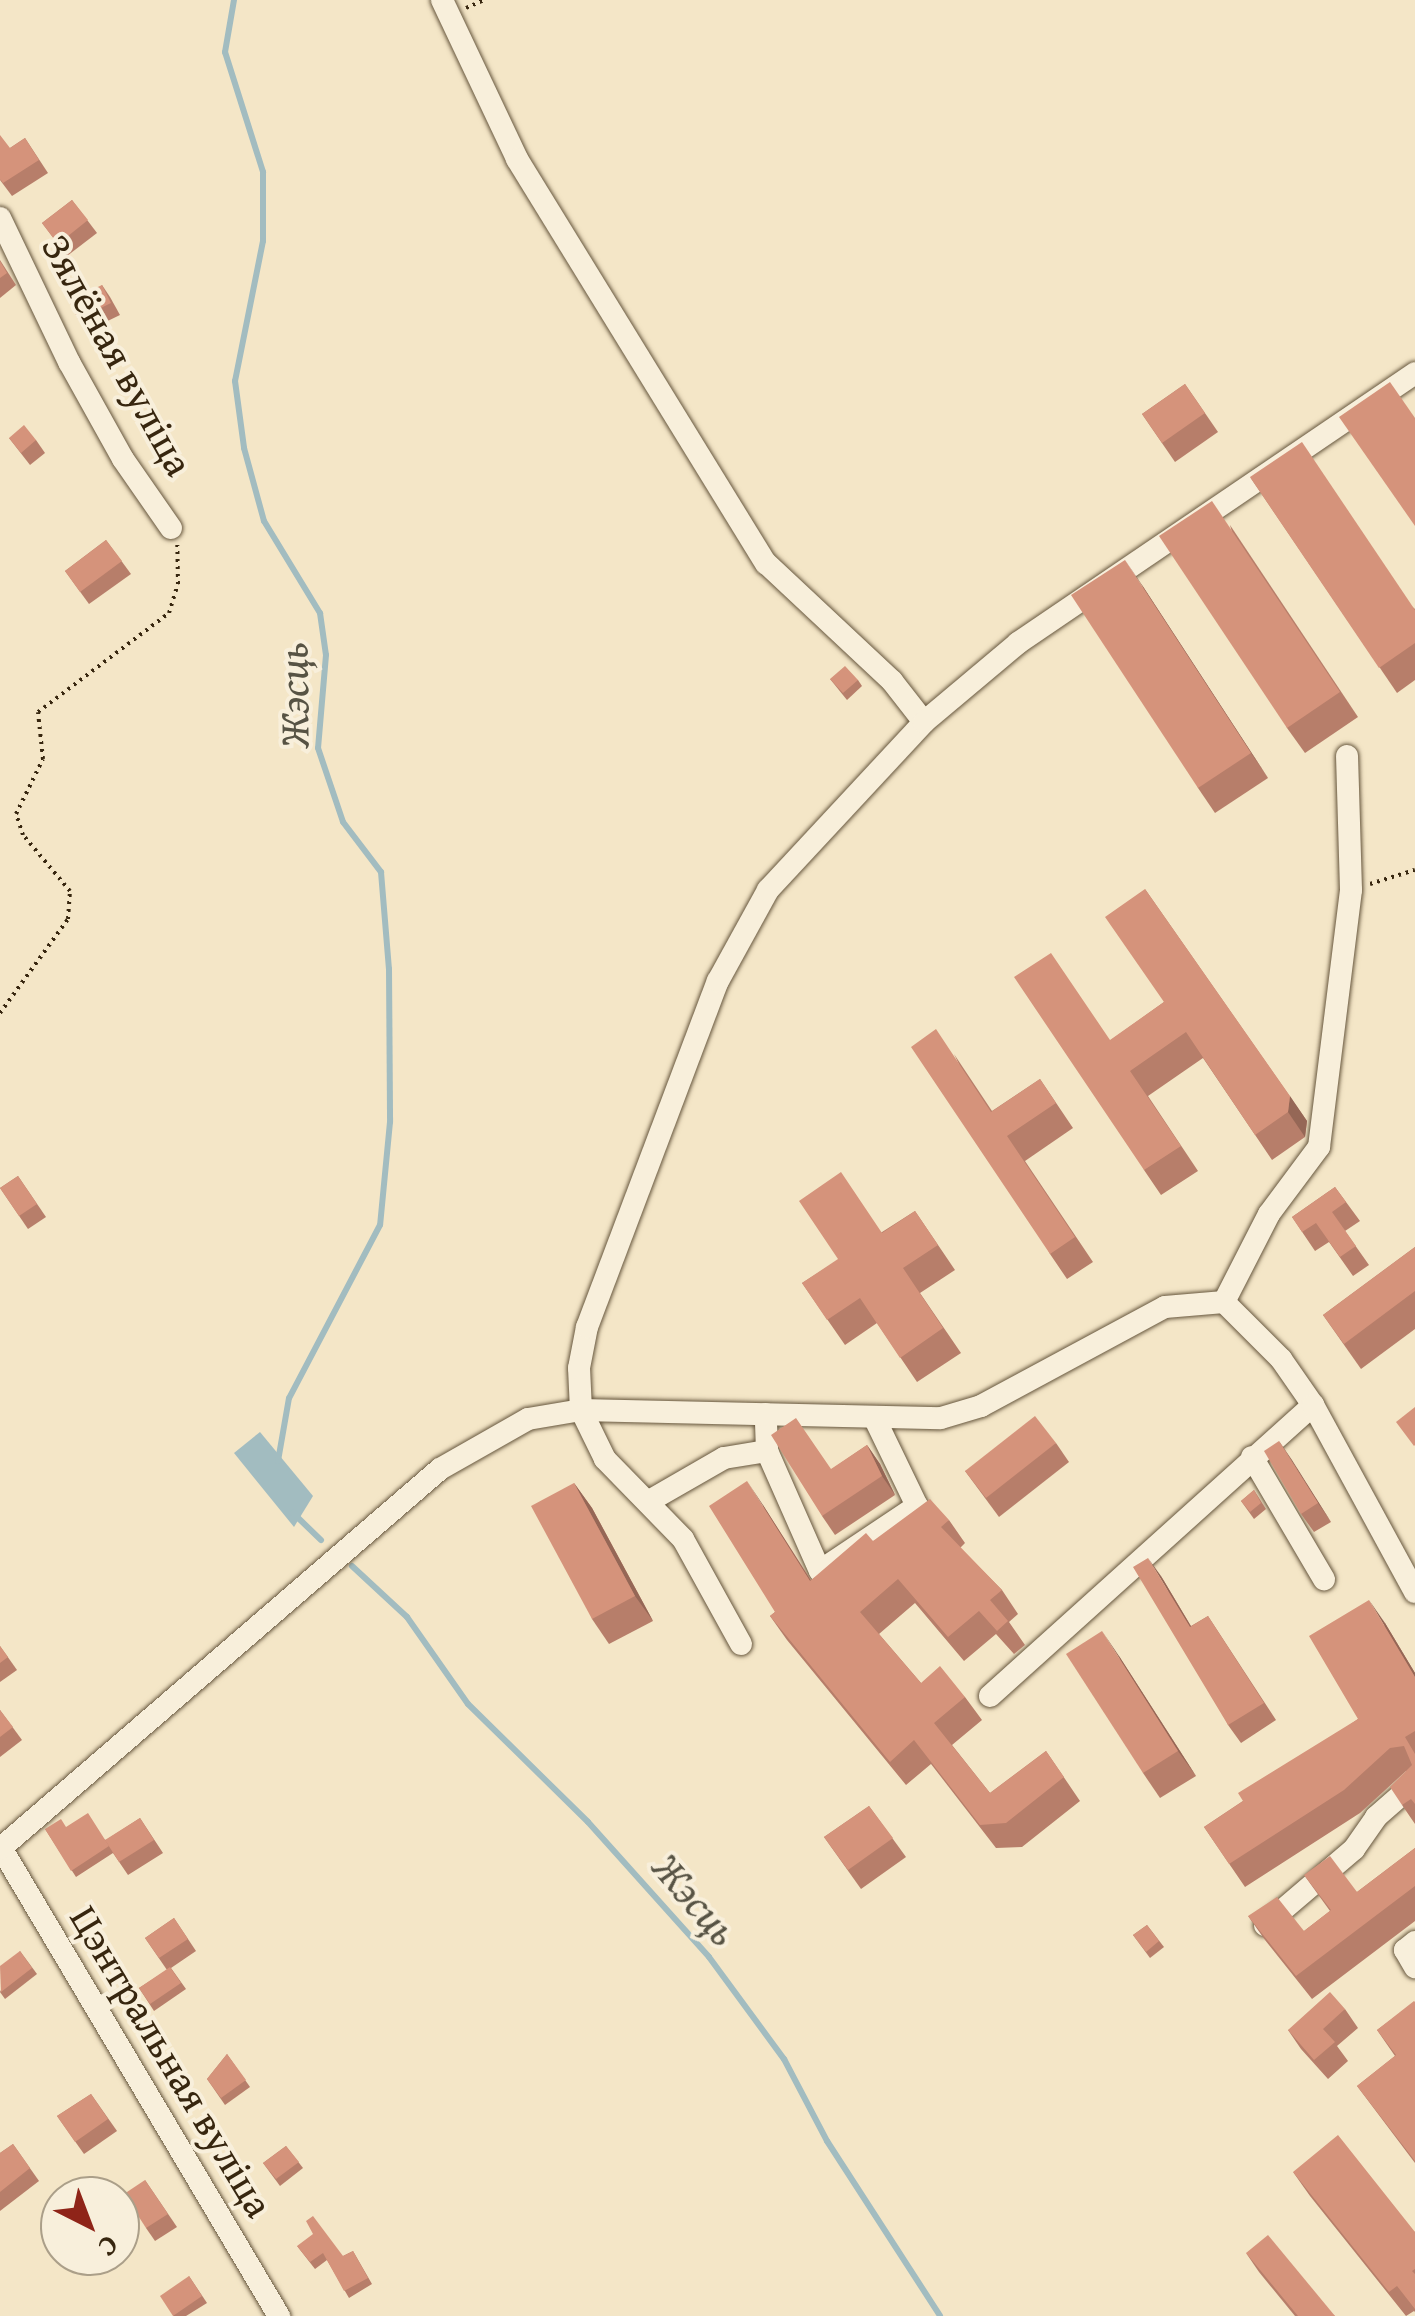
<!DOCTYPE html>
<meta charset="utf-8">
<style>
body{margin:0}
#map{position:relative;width:1415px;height:2316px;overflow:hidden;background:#f4e6c7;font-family:"Gentium Book Plus",serif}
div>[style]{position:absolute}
.water>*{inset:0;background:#a2bcc0}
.stream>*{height:6px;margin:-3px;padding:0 3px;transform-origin:3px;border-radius:3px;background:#a2bcc0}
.path>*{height:4px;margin-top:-2px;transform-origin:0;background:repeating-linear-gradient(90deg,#37260f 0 2.5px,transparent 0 7.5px)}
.roads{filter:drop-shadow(0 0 2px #66563d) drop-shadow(0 0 2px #66563d)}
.minor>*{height:22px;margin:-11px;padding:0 11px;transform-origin:11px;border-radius:11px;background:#f8efdb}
.wall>*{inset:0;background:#b77e6a}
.shaded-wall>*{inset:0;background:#956756}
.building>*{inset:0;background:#d5937b}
span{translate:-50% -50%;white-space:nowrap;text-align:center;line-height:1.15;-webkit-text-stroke:8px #f8efdb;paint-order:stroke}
.street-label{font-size:40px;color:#37260f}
.water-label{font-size:42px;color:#575344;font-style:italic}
.north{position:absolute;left:40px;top:2176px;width:100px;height:100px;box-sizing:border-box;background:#f8efdb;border:2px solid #ab9f89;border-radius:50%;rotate:138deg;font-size:28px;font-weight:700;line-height:40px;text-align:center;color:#37260f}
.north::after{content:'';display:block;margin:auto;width:35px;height:45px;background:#8f2418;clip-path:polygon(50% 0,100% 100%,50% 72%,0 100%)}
</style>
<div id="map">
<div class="water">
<div style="clip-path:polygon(260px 1432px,313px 1496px,294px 1527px,234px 1453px)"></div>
</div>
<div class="stream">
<div style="left:234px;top:0;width:53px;rotate:99.8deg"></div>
<div style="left:225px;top:52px;width:126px;rotate:72.4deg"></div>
<div style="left:263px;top:172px;width:69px;rotate:90deg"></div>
<div style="left:263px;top:241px;width:143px;rotate:101.3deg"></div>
<div style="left:235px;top:381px;width:68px;rotate:82.3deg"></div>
<div style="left:244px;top:448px;width:76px;rotate:74.7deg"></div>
<div style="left:264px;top:521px;width:108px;rotate:58.7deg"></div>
<div style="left:320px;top:613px;width:42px;rotate:81.9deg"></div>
<div style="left:326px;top:655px;width:93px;rotate:94.9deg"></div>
<div style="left:318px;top:748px;width:78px;rotate:71.3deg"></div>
<div style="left:343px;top:822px;width:63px;rotate:52.8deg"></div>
<div style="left:381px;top:872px;width:97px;rotate:85.3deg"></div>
<div style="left:389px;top:969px;width:153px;rotate:89.6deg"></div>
<div style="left:390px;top:1122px;width:103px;rotate:95.5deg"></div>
<div style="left:380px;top:1225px;width:195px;rotate:117.7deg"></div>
<div style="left:289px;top:1398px;width:64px;rotate:99.9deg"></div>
<div style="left:293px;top:1513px;width:39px;rotate:44deg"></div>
<div style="left:352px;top:1566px;width:75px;rotate:42.8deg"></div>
<div style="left:407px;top:1617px;width:106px;rotate:55deg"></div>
<div style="left:468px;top:1704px;width:168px;rotate:44.5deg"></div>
<div style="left:588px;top:1822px;width:181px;rotate:48.1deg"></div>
<div style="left:709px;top:1957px;width:127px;rotate:53.7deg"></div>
<div style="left:784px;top:2059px;width:93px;rotate:62.3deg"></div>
<div style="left:827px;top:2141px;width:208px;rotate:57.1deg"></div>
</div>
<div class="path">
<div style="left:466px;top:8px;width:20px;rotate:-24deg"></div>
<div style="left:1370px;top:884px;width:47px;rotate:-17.3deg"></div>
<div style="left:0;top:1013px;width:116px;rotate:-54.1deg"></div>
<div style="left:68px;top:919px;width:28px;rotate:-86deg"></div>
<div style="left:70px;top:891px;width:73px;rotate:-130deg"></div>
<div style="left:23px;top:835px;width:22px;rotate:-108deg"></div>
<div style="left:16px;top:814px;width:61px;rotate:-63.9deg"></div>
<div style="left:43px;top:759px;width:47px;rotate:-96.1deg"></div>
<div style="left:38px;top:712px;width:164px;rotate:-37.1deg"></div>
<div style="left:169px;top:613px;width:30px;rotate:-73deg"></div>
<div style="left:178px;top:584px;width:39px;rotate:-91deg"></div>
</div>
<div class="roads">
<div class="minor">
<div style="left:442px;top:0;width:176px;rotate:64.7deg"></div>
<div style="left:517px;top:159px;width:475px;rotate:58.4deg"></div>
<div style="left:766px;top:563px;width:173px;rotate:43.1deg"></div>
<div style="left:892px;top:681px;width:52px;rotate:52deg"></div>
<div style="left:0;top:218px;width:160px;rotate:64.4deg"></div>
<div style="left:69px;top:362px;width:111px;rotate:60.9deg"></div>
<div style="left:123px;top:459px;width:84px;rotate:55.2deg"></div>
<div style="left:1224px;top:1302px;width:99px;rotate:-62.9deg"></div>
<div style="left:1269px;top:1214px;width:84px;rotate:-53.3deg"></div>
<div style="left:1319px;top:1147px;width:259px;rotate:-82.9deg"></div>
<div style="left:1351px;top:890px;width:134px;rotate:-91.7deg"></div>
<div style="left:767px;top:1451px;width:131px;rotate:66.2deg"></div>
<div style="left:820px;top:1571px;width:117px;rotate:-33.8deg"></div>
<div style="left:917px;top:1506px;width:94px;rotate:-115.8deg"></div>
<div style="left:1252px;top:1457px;width:142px;rotate:59.5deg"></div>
<div style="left:651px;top:1500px;width:84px;rotate:-29.9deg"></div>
<div style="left:724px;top:1458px;width:44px;rotate:-9.2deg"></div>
<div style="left:767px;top:1451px;width:37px;rotate:-92deg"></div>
<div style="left:741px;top:1644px;width:120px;rotate:-118.9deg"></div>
<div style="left:683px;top:1539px;width:112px;rotate:-134.3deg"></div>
<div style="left:605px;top:1459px;width:55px;rotate:-116.1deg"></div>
<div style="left:581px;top:1410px;width:42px;rotate:-92.7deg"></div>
<div style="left:579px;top:1368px;width:42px;rotate:-79deg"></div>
<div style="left:587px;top:1327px;width:370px;rotate:-69.3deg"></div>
<div style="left:718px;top:981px;width:104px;rotate:-61.2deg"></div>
<div style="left:768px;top:890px;width:229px;rotate:-47.1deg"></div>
<div style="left:924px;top:722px;width:123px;rotate:-40deg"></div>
<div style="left:1018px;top:643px;width:480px;rotate:-34.2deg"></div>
<div style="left:990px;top:1696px;width:435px;rotate:-42deg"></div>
<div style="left:0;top:1846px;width:547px;rotate:59.31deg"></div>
<div style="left:1px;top:1848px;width:580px;rotate:-40.8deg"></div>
<div style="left:440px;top:1469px;width:101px;rotate:-29.6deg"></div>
<div style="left:528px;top:1419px;width:54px;rotate:-9.6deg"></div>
<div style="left:581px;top:1410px;width:360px;rotate:1.3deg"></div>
<div style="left:941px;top:1418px;width:42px;rotate:-16.7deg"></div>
<div style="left:981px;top:1406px;width:209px;rotate:-28.3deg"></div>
<div style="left:1165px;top:1307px;width:59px;rotate:-4.8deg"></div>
<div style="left:1224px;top:1302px;width:81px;rotate:45deg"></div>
<div style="left:1281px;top:1359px;width:56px;rotate:55.2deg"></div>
<div style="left:1313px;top:1405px;width:213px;rotate:61.4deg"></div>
<div style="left:1265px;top:1925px;width:117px;rotate:-40.5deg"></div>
<div style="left:1354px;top:1849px;width:39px;rotate:-55deg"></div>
<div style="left:1376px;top:1817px;width:52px;rotate:-41.1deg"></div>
<div style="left:1415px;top:1942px;width:13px;rotate:141deg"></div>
<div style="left:1405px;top:1950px;width:20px;rotate:60deg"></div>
</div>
</div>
<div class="wall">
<div style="clip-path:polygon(25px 138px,48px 173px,12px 196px,0 180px,10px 148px)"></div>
<div style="clip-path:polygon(72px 200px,97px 233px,67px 256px,42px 223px)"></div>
<div style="clip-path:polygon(0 260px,16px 285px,0 298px)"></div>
<div style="clip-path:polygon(102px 285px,110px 297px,120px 315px,87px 331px,78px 319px)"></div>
<div style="clip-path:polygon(1185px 384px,1218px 432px,1175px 462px,1142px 414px)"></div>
<div style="clip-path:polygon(9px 438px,36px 440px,45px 453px,30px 465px)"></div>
<div style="clip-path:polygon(1250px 477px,1415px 609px,1415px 680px,1397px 693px)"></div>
<div style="clip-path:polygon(1230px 525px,1358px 717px,1305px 753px,1287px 728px)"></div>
<div style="clip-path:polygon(106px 540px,131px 574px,89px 604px,65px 571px)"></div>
<div style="clip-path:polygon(1142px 585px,1268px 778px,1215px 813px,1198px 788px)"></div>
<div style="clip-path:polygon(830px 679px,858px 680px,862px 686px,847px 700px)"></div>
<div style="clip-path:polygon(1145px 889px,1307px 1121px,1305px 1137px,1272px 1160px,1203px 1058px,1148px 1096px,1198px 1171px,1161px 1195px,1144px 1170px,1111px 1040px,1164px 1002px)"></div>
<div style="clip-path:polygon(954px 1054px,992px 1111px,1040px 1079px,1073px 1128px,1025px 1161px,1093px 1262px,1067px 1279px,1050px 1254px)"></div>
<div style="clip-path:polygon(18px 1176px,46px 1217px,28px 1229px,0 1188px)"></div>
<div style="clip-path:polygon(1335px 1187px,1360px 1221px,1345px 1231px,1369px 1265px,1353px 1276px,1329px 1242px,1315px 1251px,1292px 1217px)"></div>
<div style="clip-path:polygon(915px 1211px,955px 1270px,920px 1293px,961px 1353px,917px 1382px,877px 1323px,845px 1345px,802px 1283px)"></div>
<div style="clip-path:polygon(1415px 1247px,1415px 1329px,1361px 1369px,1323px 1315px)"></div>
<div style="clip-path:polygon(1279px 1441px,1331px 1522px,1314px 1532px,1301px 1514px)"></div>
<div style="clip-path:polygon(1056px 1443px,1069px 1462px,999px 1517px,965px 1471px)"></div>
<div style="clip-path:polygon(867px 1445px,880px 1464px,895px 1495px,835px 1535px,822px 1516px,832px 1469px)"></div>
<div style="clip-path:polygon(574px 1483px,592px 1508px,653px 1621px,609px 1644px,592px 1619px)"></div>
<div style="clip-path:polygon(1254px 1490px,1266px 1509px,1254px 1519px,1241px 1501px)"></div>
<div style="clip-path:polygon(763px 1505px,811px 1580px,873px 1541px,949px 1520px,965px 1543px,960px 1548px,1002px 1590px,1018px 1614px,1009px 1622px,1025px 1645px,1014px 1654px,996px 1634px,964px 1661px,915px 1603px,879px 1634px,921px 1683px,965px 1697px,982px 1720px,952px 1745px,990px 1793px,1046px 1751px,1080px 1801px,1022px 1847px,996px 1848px,931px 1764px,906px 1785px,787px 1640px,770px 1616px,775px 1612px)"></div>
<div style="clip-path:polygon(1161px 1576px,1191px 1626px,1208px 1616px,1276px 1720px,1241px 1743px,1228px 1725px)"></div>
<div style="clip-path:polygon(1385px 1623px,1415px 1673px,1415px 1824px,1402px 1805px,1406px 1771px,1360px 1813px,1245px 1887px,1204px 1827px,1243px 1801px,1358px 1719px)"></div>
<div style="clip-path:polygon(0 1646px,17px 1670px,0 1682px)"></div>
<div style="clip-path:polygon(1119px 1656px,1196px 1776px,1160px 1798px,1143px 1773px)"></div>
<div style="clip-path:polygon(0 1710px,22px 1740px,0 1757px)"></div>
<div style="clip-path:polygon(869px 1806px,906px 1857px,861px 1889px,824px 1837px)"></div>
<div style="clip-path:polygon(140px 1818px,163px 1853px,128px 1875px,113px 1853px,76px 1877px,45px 1829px,66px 1827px,106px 1840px)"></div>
<div style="clip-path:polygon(1415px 1848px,1415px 1921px,1312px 1999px,1265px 1940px,1248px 1916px,1304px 1931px,1330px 1911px,1304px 1875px,1357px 1892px)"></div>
<div style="clip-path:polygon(174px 1918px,196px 1951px,171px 1968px,186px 1989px,154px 2011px,139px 1988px,167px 1970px,145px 1938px)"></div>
<div style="clip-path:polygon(1147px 1925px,1164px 1947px,1150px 1958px,1133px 1935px)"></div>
<div style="clip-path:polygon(20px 1951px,37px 1974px,5px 1999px,0 1992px)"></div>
<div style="clip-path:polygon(1415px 2002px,1415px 2163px,1357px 2086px,1395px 2056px,1377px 2030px)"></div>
<div style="clip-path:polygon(1345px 2009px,1358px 2028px,1337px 2046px,1348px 2061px,1328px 2079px,1301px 2049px,1288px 2030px)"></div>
<div style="clip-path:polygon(227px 2054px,250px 2087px,225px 2105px,207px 2079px)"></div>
<div style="clip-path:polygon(91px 2094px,117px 2131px,84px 2154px,57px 2116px)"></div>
<div style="clip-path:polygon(13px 2144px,39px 2181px,0 2211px,0 2153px)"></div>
<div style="clip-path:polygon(286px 2146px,303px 2168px,280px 2186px,263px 2163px)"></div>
<div style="clip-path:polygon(1293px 2172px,1415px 2232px,1415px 2312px,1414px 2311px,1406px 2316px,1310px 2196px)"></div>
<div style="clip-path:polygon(145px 2180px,177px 2227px,155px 2241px,146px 2228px)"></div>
<div style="clip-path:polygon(297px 2246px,343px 2256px,353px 2251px,372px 2284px,349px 2298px,327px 2260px,315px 2269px)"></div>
<div style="clip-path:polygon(1246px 2253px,1335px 2316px,1295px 2316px,1259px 2272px)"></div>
<div style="clip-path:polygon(189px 2276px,207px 2303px,186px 2316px,173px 2316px)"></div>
</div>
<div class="shaded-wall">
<div style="clip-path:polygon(1125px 560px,1142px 585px,1268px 778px,1251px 753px)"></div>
<div style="clip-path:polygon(1290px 1096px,1307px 1121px,1305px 1137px,1288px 1112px)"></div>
<div style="clip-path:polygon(1279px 1441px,1292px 1460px,1331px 1522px,1318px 1503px)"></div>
<div style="clip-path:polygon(867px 1445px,880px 1464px,895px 1495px,882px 1476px)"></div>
<div style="clip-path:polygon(747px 1481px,763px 1505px,826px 1605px,810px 1581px)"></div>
<div style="clip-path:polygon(574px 1483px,592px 1508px,653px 1621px,635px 1596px)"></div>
<div style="clip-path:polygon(1148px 1558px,1161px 1576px,1202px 1645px,1190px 1627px)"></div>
<div style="clip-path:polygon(1369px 1600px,1385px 1623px,1415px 1673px,1415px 1677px)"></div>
<div style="clip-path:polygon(1102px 1631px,1119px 1656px,1196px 1776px,1178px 1751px)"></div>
</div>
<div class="building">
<div style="clip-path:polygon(0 135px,10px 148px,25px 138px,39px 160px,3px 183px,0 179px)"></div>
<div style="clip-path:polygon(72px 200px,88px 220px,58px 244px,42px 223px)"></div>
<div style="clip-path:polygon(0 261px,7px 273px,0 278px)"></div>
<div style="clip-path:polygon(102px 285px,111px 303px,78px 319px,69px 301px)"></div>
<div style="clip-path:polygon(1390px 382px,1415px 418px,1415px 526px,1339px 417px)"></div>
<div style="clip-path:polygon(1185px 384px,1205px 413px,1162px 443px,1142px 414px)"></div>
<div style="clip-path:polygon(24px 425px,36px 440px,21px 453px,9px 438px)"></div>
<div style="clip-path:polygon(1302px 442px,1415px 610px,1415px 643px,1379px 668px,1250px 477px)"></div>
<div style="clip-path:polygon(1212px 501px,1340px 692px,1287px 728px,1159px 536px)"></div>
<div style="clip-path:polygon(106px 540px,122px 561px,80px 592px,65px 571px)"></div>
<div style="clip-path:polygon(1125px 560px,1251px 753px,1198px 788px,1071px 595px)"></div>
<div style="clip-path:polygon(845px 666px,858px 680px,843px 693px,830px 679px)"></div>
<div style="clip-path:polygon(1145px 889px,1290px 1096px,1288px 1112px,1255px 1135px,1186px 1032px,1130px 1071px,1181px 1146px,1144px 1170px,1014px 977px,1051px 953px,1110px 1040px,1164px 1002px,1105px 917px)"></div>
<div style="clip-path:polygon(936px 1029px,991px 1112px,1040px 1079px,1056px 1103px,1007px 1136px,1075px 1237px,1050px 1254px,911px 1047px)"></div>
<div style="clip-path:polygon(841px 1172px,882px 1233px,915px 1211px,938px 1245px,903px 1268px,943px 1328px,900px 1358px,860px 1298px,827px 1320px,802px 1283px,838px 1259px,799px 1201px)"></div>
<div style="clip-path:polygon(18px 1176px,37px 1204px,19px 1216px,0 1188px)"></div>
<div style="clip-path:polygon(1335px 1187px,1346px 1202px,1332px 1212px,1356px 1246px,1340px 1257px,1316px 1223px,1302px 1232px,1292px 1217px)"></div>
<div style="clip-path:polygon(1415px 1247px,1415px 1291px,1344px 1344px,1323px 1315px)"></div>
<div style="clip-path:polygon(1415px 1407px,1415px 1445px,1414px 1446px,1396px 1422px)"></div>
<div style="clip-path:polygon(1035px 1416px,1056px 1443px,986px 1498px,965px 1471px)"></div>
<div style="clip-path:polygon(796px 1418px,831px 1469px,867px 1445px,882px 1476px,822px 1516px,771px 1435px)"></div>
<div style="clip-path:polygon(1279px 1441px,1318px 1503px,1301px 1514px,1264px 1451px)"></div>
<div style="clip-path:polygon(747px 1481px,810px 1581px,866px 1533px,873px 1541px,930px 1499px,949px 1520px,941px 1527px,1002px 1590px,990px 1600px,1008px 1621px,997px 1631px,979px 1611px,948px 1637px,898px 1579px,860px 1612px,921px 1683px,940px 1666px,965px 1697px,934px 1723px,990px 1793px,1046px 1751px,1064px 1777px,1006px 1823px,980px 1825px,914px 1740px,890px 1762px,770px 1616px,775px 1612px,709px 1506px)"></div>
<div style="clip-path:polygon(574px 1483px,635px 1596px,592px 1619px,531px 1506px)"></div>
<div style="clip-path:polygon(1254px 1490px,1261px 1503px,1250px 1512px,1241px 1501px)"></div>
<div style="clip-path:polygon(1148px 1558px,1190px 1627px,1208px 1616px,1264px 1703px,1228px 1725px,1133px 1567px)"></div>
<div style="clip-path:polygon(1369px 1600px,1415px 1677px,1415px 1731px,1405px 1737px,1415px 1754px,1415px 1804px,1411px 1799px,1402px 1805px,1390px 1787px,1412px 1765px,1404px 1746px,1390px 1748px,1344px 1790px,1229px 1864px,1204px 1827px,1243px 1801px,1238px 1793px,1358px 1719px,1309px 1636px)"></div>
<div style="clip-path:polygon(1102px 1631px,1178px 1751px,1143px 1773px,1066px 1654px)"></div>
<div style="clip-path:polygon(0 1646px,8px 1657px,0 1663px)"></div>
<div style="clip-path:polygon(0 1710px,13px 1727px,0 1737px)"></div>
<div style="clip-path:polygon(869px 1806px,893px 1838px,848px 1870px,824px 1837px)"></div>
<div style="clip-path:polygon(88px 1813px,109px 1846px,71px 1871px,45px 1829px,61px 1819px,66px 1827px)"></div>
<div style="clip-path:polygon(140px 1818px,154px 1840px,119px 1862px,105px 1840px)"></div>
<div style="clip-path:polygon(1415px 1848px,1415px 1886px,1296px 1976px,1248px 1916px,1277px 1897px,1304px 1931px,1331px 1910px,1304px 1875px,1330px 1856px,1357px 1892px)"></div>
<div style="clip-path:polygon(174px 1918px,188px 1939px,159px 1958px,145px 1938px)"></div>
<div style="clip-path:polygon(1147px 1925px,1159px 1941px,1146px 1952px,1133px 1935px)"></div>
<div style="clip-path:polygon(20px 1951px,32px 1968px,1px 1992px,0 1966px)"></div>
<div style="clip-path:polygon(170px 1967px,181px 1983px,150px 2004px,139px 1988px)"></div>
<div style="clip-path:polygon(1330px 1992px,1345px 2009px,1323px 2029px,1335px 2042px,1314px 2060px,1288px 2030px)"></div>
<div style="clip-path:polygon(1414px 2001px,1415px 2002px,1415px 2161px,1357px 2086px,1396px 2055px,1377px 2030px)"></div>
<div style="clip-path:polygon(227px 2054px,246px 2080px,221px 2098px,207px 2079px)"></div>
<div style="clip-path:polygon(91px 2094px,108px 2119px,75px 2142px,57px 2116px)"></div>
<div style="clip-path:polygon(1338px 2135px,1415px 2232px,1415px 2269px,1412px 2271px,1415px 2274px,1415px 2309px,1397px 2286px,1389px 2292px,1293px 2172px)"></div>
<div style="clip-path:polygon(13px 2144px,30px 2168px,0 2192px,0 2153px)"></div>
<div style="clip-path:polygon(286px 2146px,299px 2162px,276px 2179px,263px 2163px)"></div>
<div style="clip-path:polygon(145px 2180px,168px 2214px,146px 2228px,124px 2194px)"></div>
<div style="clip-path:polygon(313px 2216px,343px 2256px,353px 2251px,368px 2278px,344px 2291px,323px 2253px,310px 2262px,297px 2246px,313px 2234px,306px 2221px)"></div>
<div style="clip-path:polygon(1268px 2235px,1335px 2316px,1298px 2316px,1246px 2253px)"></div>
<div style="clip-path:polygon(189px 2276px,202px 2296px,173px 2316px,160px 2296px)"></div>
</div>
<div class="street-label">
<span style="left:118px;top:355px;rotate:61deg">Зялёная вуліца</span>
<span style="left:172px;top:2061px;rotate:59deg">Цэнтральная вуліца</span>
</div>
<div class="water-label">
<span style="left:293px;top:695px;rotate:-91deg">Жэсць</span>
<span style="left:696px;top:1899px;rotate:49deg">Жэсць</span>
</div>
<div class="north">С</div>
</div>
